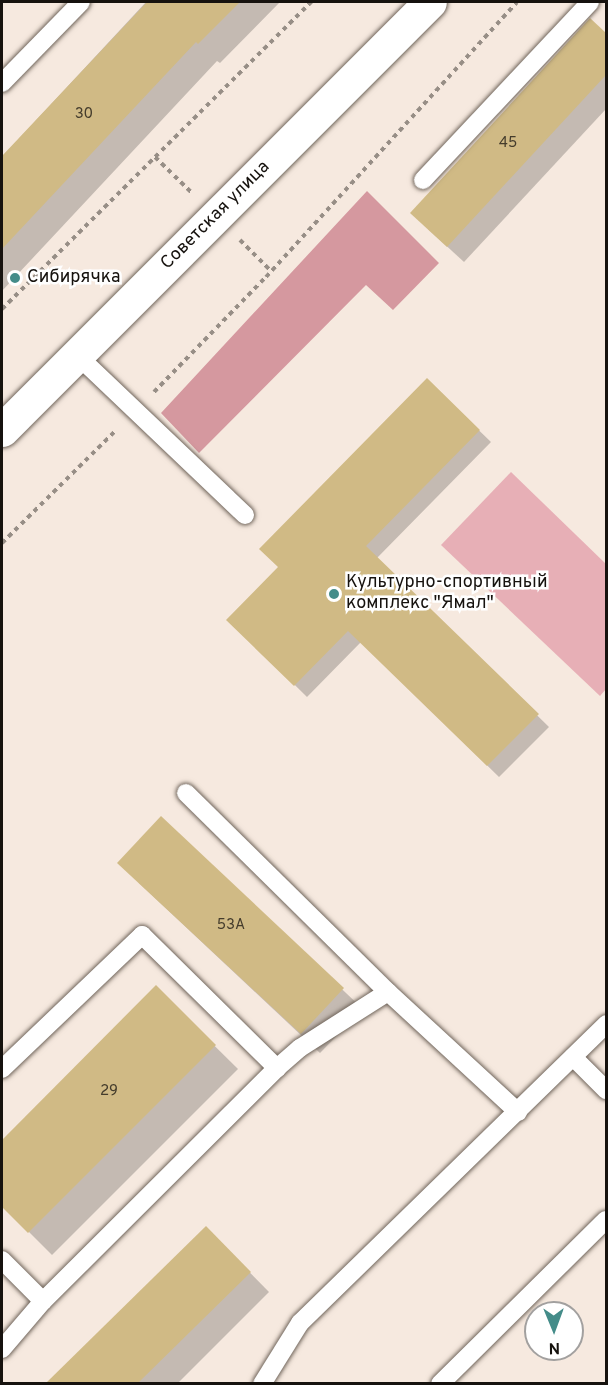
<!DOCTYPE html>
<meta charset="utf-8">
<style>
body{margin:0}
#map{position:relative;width:608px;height:1385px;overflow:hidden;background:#f6e9df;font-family:Overpass,sans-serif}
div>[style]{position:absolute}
.green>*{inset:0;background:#e7afb6}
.forest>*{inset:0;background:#d5989f}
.shadow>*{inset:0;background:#0003}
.building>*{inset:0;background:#d0ba85}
.path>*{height:4px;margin-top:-2px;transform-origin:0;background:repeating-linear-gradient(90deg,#978e86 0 4.5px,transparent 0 9px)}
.roads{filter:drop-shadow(0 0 2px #70655b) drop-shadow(0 0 2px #70655b)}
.service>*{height:18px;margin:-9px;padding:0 9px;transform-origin:9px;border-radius:9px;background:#fff}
.secondary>*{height:33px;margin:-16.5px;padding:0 16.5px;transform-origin:16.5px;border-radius:16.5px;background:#fff}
.dots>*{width:16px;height:16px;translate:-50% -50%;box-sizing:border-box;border:3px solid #fff;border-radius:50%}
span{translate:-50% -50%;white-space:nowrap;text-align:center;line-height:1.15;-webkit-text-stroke:5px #fff;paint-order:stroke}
.number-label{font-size:15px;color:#443c2c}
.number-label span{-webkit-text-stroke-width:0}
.street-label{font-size:18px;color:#16120e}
.poi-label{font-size:18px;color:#16120e}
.left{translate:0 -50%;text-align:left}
.frame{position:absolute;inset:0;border:3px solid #16120e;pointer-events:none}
.north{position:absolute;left:524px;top:1301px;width:60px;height:60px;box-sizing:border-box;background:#fff;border:2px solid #a2a09f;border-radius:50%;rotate:179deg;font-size:16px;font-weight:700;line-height:24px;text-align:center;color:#16120e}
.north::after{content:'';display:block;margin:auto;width:21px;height:27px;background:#448c89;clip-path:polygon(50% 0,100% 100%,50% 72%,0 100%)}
</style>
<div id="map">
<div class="green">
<div style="clip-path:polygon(511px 472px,606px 564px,606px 689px,600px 696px,441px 545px)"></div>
</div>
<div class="forest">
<div style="clip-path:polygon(367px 191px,439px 263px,393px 310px,366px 285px,199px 453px,161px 413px)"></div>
</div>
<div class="shadow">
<div style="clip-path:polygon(146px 2px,280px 2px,220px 63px,217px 61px,2px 291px,2px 157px)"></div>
<div style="clip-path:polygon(591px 20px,606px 35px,606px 109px,464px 262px,428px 229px)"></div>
<div style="clip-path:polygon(427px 380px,491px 442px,377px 558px,549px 727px,499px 777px,361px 642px,307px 697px,229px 620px,280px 567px)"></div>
<div style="clip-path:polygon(161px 819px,363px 1009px,320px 1053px,139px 883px)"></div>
<div style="clip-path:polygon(156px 988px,238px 1069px,52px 1255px,2px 1205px,2px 1142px)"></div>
<div style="clip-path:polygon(206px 1228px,269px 1292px,177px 1384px,48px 1384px)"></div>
</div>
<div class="building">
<div style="clip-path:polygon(147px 2px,240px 2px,198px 44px,196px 42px,2px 249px,2px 156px)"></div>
<div style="clip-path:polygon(590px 18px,606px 33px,606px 75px,447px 247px,410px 213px)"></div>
<div style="clip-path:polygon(427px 378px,480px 430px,366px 546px,539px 714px,487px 766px,348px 631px,294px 686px,226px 620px,278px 567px,259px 549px)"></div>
<div style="clip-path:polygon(161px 816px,344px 988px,301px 1034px,117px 863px)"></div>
<div style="clip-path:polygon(156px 985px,216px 1045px,28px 1233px,2px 1207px,2px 1140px)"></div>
<div style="clip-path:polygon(206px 1226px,251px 1272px,138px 1383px,46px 1383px)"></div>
</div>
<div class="path">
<div style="left:155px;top:157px;width:52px;rotate:44.2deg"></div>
<div style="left:240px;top:240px;width:44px;rotate:45deg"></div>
<div style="left:2px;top:309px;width:436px;rotate:-44.8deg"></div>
<div style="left:154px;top:392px;width:161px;rotate:-45.8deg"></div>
<div style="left:266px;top:277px;width:372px;rotate:-47.6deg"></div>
<div style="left:2px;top:543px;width:162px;rotate:-44.7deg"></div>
</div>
<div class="roads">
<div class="service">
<div style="left:2px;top:83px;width:113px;rotate:-45.7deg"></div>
<div style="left:423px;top:180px;width:244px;rotate:-46.8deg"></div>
<div style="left:77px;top:355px;width:232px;rotate:43.6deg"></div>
<div style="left:186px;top:793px;width:284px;rotate:44.6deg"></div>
<div style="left:388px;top:992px;width:177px;rotate:42.7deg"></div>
<div style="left:573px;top:1057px;width:47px;rotate:45deg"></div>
<div style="left:277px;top:1068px;width:30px;rotate:-41deg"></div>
<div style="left:300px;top:1048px;width:104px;rotate:-32.5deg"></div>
<div style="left:2px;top:1069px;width:194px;rotate:-43.7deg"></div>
<div style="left:142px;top:935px;width:190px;rotate:44.6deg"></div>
<div style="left:277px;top:1068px;width:330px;rotate:135.1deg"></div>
<div style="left:43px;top:1301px;width:63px;rotate:130.5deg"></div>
<div style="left:2px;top:1260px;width:58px;rotate:45deg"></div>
<div style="left:262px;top:1384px;width:72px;rotate:-58.1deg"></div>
<div style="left:300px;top:1323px;width:428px;rotate:-44.3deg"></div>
<div style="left:440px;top:1384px;width:233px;rotate:-44.7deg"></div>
</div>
<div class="secondary">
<div style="left:2px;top:430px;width:605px;rotate:-45deg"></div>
</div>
</div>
<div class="dots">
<div style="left:15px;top:278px;background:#448c89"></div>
<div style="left:334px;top:594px;background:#448c89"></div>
</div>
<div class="number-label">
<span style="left:84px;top:115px">30</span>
<span style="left:508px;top:144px">45</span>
<span style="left:231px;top:926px">53А</span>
<span style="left:109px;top:1092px">29</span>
</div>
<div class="street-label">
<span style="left:216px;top:216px;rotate:-45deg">Советская улица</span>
</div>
<div class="poi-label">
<span class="left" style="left:27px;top:278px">Сибирячка</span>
<span class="left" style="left:346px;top:594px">Культурно-спортивный<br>комплекс "Ямал"</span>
</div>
<div class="frame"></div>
<div class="north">N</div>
</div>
